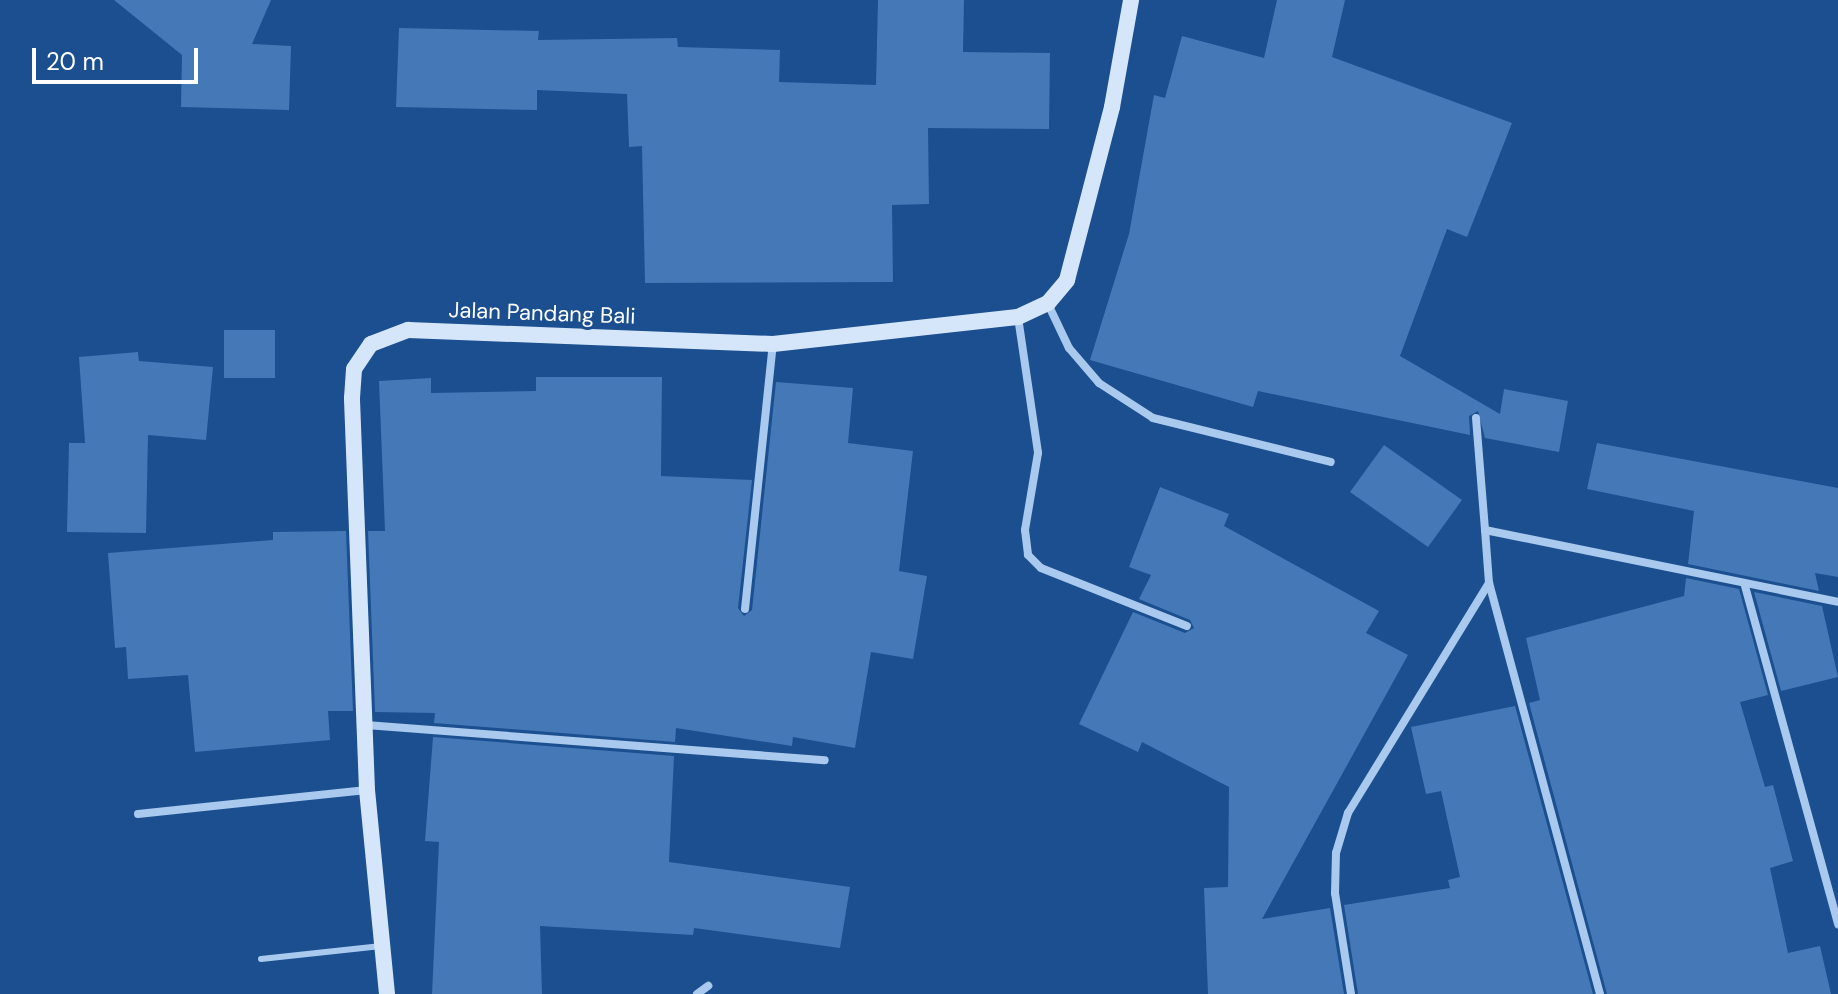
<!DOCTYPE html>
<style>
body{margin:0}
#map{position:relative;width:1838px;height:994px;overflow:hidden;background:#1b4f8f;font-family:"DM Sans",sans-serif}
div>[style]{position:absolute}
.building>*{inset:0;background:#4478b7}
.lane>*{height:6px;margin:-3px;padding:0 3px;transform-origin:3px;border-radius:3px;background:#a9c9ee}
.street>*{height:8px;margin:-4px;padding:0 4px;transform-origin:4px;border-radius:4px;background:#a9c9ee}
.secondary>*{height:16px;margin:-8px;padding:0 8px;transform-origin:8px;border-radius:8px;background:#d6e6fa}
span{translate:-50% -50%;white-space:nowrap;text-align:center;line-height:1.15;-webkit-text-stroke:6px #1b4f8f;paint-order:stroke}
.street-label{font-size:22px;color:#fff}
.scale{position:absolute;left:32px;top:48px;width:166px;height:36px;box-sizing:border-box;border:4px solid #fff;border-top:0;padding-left:10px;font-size:24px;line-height:28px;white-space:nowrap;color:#fff;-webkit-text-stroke:6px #1b4f8f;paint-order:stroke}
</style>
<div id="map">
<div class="building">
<div style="clip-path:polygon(114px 0,271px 0,252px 44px,291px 46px,289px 110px,181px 107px,182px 55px)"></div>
<div style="clip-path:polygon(878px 0,964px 0,963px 52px,1050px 53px,1049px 129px,928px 128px,929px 204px,892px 205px,893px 282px,645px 283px,642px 146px,629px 147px,627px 94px,537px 90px,537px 110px,396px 107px,399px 28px,539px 31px,538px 40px,677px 38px,678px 47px,780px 50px,779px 82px,876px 85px)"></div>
<div style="clip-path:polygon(1277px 0,1345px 0,1332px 57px,1512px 123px,1467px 237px,1447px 229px,1400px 356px,1500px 414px,1504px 389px,1568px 401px,1559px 452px,1485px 438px,1478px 411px,1469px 416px,1470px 435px,1258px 391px,1253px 407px,1090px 360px,1129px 234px,1154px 95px,1165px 98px,1182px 36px,1264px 58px)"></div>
<div style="clip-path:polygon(224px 330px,275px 330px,275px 378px,224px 378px)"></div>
<div style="clip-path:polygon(138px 352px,139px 361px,213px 367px,206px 440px,148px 435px,146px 533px,67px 532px,69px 443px,85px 443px,79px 357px)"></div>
<div style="clip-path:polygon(536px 377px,662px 377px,661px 476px,752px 480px,738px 608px,744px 616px,752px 610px,776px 382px,853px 388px,848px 443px,913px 451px,899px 571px,927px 576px,913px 659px,871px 652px,855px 748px,793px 737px,792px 746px,676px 728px,675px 742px,434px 723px,435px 713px,375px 712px,368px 531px,385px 531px,379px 381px,431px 378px,431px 393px,536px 391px)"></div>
<div style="clip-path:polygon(1597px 443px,1838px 488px,1838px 577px,1815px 573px,1819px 591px,1688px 564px,1694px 511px,1587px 489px)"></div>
<div style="clip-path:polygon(1384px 445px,1462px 500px,1428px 547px,1350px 492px)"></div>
<div style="clip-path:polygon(1160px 487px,1229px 514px,1224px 526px,1379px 611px,1366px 633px,1408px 655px,1262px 919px,1330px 908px,1344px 994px,1208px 994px,1204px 888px,1228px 887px,1229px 787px,1142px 742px,1138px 752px,1079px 724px,1133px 612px,1185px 633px,1194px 628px,1190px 620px,1139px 599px,1151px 575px,1129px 567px)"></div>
<div style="clip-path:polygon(346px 531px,353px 711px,328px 711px,330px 740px,195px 752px,188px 675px,128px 679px,126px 647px,115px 648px,108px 553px,273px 540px,273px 532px)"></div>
<div style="clip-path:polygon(1686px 578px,1739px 589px,1768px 695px,1740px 702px,1765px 787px,1773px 785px,1793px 861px,1770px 868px,1788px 953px,1820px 946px,1831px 994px,1607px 994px,1529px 703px,1540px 700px,1526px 638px,1684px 596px)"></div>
<div style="clip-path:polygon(1754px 592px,1822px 606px,1838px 677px,1781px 691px)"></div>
<div style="clip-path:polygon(1515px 706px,1593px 994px,1358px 994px,1344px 905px,1450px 888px,1448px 880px,1460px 877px,1441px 791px,1426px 794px,1411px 727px)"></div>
<div style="clip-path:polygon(433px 737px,674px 756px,669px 862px,850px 887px,840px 948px,694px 928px,693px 935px,540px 926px,542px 994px,432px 994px,439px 842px,425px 841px)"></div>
</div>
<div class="lane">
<div style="left:261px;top:959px;width:121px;rotate:-6.2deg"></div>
</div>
<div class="street">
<div style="left:1048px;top:304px;width:49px;rotate:64.5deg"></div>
<div style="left:1069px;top:348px;width:46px;rotate:49.4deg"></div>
<div style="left:1099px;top:383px;width:64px;rotate:32.9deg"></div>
<div style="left:1153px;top:418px;width:183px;rotate:13.9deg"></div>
<div style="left:1018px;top:317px;width:137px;rotate:81.6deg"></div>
<div style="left:1038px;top:453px;width:78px;rotate:99.6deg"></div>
<div style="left:1025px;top:530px;width:25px;rotate:83deg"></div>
<div style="left:1028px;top:555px;width:18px;rotate:45deg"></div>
<div style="left:1041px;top:568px;width:157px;rotate:21.7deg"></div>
<div style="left:1476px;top:418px;width:112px;rotate:85.4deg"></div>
<div style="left:1745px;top:586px;width:351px;rotate:74.6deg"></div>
<div style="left:745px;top:609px;width:266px;rotate:-84deg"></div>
<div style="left:366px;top:725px;width:460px;rotate:4.4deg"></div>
<div style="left:138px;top:814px;width:230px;rotate:-6deg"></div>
<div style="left:697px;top:994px;width:14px;rotate:-36deg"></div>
<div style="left:1351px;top:994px;width:102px;rotate:-99deg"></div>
<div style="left:1335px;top:893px;width:40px;rotate:-88.6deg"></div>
<div style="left:1336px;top:853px;width:42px;rotate:-73.3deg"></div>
<div style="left:1348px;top:813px;width:270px;rotate:-58.5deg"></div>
<div style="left:1600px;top:994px;width:426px;rotate:-105.1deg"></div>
<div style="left:1489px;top:583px;width:53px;rotate:-94.3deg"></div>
<div style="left:1485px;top:530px;width:360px;rotate:11.5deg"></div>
</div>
<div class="secondary">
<div style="left:387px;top:994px;width:205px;rotate:-95.6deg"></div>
<div style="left:367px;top:790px;width:392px;rotate:-92.2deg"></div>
<div style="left:352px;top:398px;width:29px;rotate:-86deg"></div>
<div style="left:354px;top:369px;width:30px;rotate:-56deg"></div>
<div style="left:371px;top:344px;width:40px;rotate:-21deg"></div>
<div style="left:408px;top:330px;width:365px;rotate:2.2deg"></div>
<div style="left:773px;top:344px;width:246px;rotate:-6.3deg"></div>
<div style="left:1018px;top:317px;width:33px;rotate:-25deg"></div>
<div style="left:1048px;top:303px;width:30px;rotate:-50deg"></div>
<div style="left:1067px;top:280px;width:179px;rotate:-75.4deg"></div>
<div style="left:1112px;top:107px;width:109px;rotate:-79.9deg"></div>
</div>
<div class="street-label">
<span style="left:542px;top:313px;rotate:2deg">Jalan Pandang Bali</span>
</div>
<div class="scale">20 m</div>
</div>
